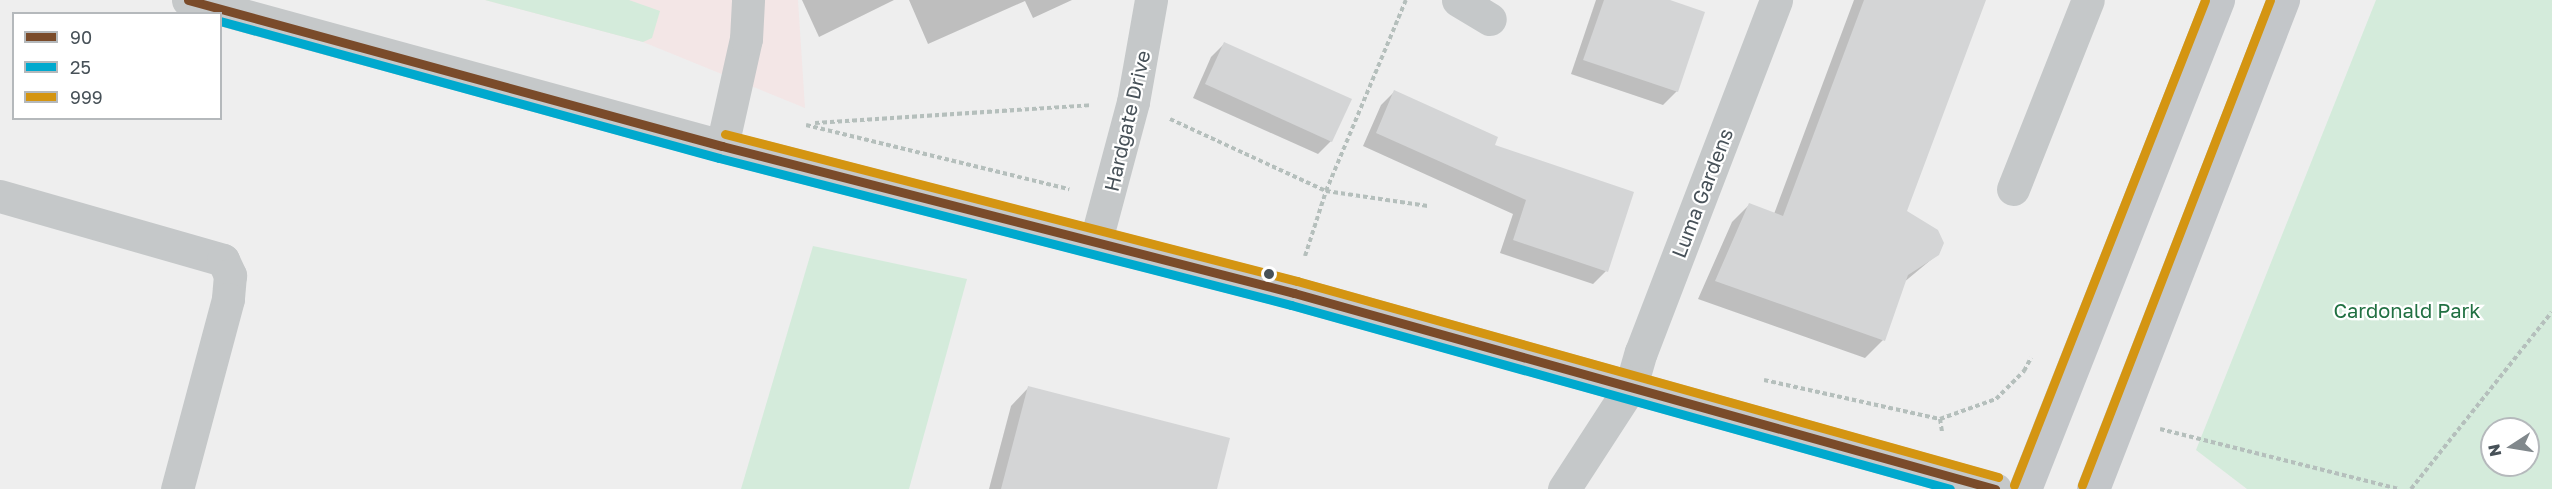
<!DOCTYPE html>
<style>
body{margin:0}
#map{position:relative;width:2552px;height:489px;overflow:hidden;background:#eee;font-family:"Golos Text",sans-serif}
div>[style]{position:absolute}
.medical>*{inset:0;background:#f3e6e6}
.green>*{inset:0;background:#d4ebdb}
.shadow>*{inset:0;background:#0003}
.building>*{inset:0;background:#d4d5d6}
.path>*{height:4px;margin-top:-2px;transform-origin:0;background:repeating-linear-gradient(90deg,#b5bfbc 0 4.5px,transparent 0 7.5px)}
.minor>*{height:33px;margin:-16.5px;padding:0 16.5px;transform-origin:16.5px;border-radius:16.5px;background:#c5c8c9}
.major>*{height:33px;margin:-16.5px;padding:0 16.5px;transform-origin:16.5px;border-radius:16.5px;background:#c3c6c9}
.bus-1>*{height:9px;margin:-4.5px;padding:0 4.5px;transform-origin:4.5px;border-radius:4.5px;background:#7a4b2a}
.bus-2>*{height:9px;margin:-4.5px;padding:0 4.5px;transform-origin:4.5px;border-radius:4.5px;background:#00a9ce}
.bus-3>*{height:9px;margin:-4.5px;padding:0 4.5px;transform-origin:4.5px;border-radius:4.5px;background:#d49512}
.dots>*{width:16px;height:16px;translate:-50% -50%;box-sizing:border-box;border:3px solid #fff;border-radius:50%}
span{translate:-50% -50%;white-space:nowrap;text-align:center;line-height:1.15;-webkit-text-stroke:4.5px #fff;paint-order:stroke}
.street-label{font-size:20px;color:#475158}
.park-label{font-size:20px;color:#217042}
.legend{position:absolute;left:12px;top:12px;width:210px;height:108px;box-sizing:border-box;background:#fff;border:2px solid #b5b9bc;margin:0;padding:8px 10px;list-style:none;font-size:18px;color:#475158}
.legend li{display:flex;align-items:center;gap:12px;height:30px}
.legend b{width:30px;border:2px solid #b5b9bc}
.north{position:absolute;left:2480px;top:417px;width:60px;height:60px;box-sizing:border-box;background:#fff;border:2px solid #b5b9bc;border-radius:50%;rotate:258deg;font-size:16px;font-weight:700;line-height:24px;text-align:center;color:#475158}
.north::after{content:'';display:block;margin:auto;width:21px;height:27px;background:#81888c;clip-path:polygon(50% 0,100% 100%,50% 72%,0 100%)}
</style>
<div id="map">
<div class="medical">
<div style="clip-path:polygon(485px 0,798px 0,805px 108px,643px 42px)"></div>
</div>
<div class="green">
<div style="clip-path:polygon(485px 0,629px 0,660px 11px,652px 38px,643px 42px)"></div>
<div style="clip-path:polygon(evenodd,2376px 0,2552px 0,2552px 489px,2247px 489px,2196px 450px,2376px 0,2492px 429px,2528px 429px,2528px 465px,2492px 465px,2492px 429px)"></div>
<div style="clip-path:polygon(813px 246px,967px 279px,909px 489px,741px 489px)"></div>
</div>
<div class="shadow">
<div style="clip-path:polygon(802px 0,894px 0,819px 37px)"></div>
<div style="clip-path:polygon(909px 0,1072px 0,1033px 18px,1025px 1px,928px 44px)"></div>
<div style="clip-path:polygon(1596px 0,1665px 0,1677px 91px,1663px 105px,1571px 74px)"></div>
<div style="clip-path:polygon(1854px 0,1984px 0,1905px 212px,1938px 254px,1903px 283px,1883px 340px,1865px 358px,1698px 299px,1732px 222px,1750px 204px,1774px 214px)"></div>
<div style="clip-path:polygon(1224px 44px,1331px 141px,1318px 154px,1193px 98px,1211px 57px)"></div>
<div style="clip-path:polygon(1394px 92px,1493px 146px,1606px 271px,1593px 284px,1500px 253px,1513px 214px,1363px 146px,1381px 105px)"></div>
<div style="clip-path:polygon(1029px 387px,1216px 489px,989px 489px,1011px 406px)"></div>
</div>
<div class="building">
<div style="clip-path:polygon(1604px 0,1670px 0,1705px 12px,1678px 92px,1583px 60px)"></div>
<div style="clip-path:polygon(1864px 0,1986px 0,1907px 211px,1938px 230px,1944px 243px,1939px 255px,1908px 275px,1885px 341px,1715px 281px,1749px 203px,1783px 216px)"></div>
<div style="clip-path:polygon(1224px 42px,1352px 99px,1332px 142px,1205px 84px)"></div>
<div style="clip-path:polygon(1394px 90px,1498px 137px,1495px 145px,1634px 192px,1608px 272px,1513px 240px,1526px 200px,1376px 133px)"></div>
<div style="clip-path:polygon(1028px 386px,1230px 438px,1217px 489px,1001px 489px)"></div>
</div>
<div class="path">
<div style="left:1170px;top:119px;width:172px;rotate:24.8deg"></div>
<div style="left:1326px;top:191px;width:103px;rotate:8.4deg"></div>
<div style="left:815px;top:123px;width:277px;rotate:-3.7deg"></div>
<div style="left:806px;top:125px;width:271px;rotate:13.7deg"></div>
<div style="left:1305px;top:256px;width:68px;rotate:-72.1deg"></div>
<div style="left:1326px;top:191px;width:207px;rotate:-67.3deg"></div>
<div style="left:1764px;top:380px;width:180px;rotate:12.5deg"></div>
<div style="left:1940px;top:419px;width:13px;rotate:81deg"></div>
<div style="left:1940px;top:419px;width:59px;rotate:-19.7deg"></div>
<div style="left:1996px;top:399px;width:40px;rotate:-45deg"></div>
<div style="left:2024px;top:371px;width:15px;rotate:-62deg"></div>
<div style="left:2160px;top:429px;width:246px;rotate:14.1deg"></div>
<div style="left:2411px;top:489px;width:226px;rotate:-51.5deg"></div>
</div>
<div class="minor">
<div style="left:188px;top:0;width:554px;rotate:15.29deg"></div>
<div style="left:722px;top:146px;width:591px;rotate:14.41deg"></div>
<div style="left:1294px;top:293px;width:728px;rotate:15.62deg"></div>
<div style="left:1458px;top:0;width:37px;rotate:31deg"></div>
<div style="left:722px;top:146px;width:110px;rotate:-77.4deg"></div>
<div style="left:746px;top:39px;width:39px;rotate:-87deg"></div>
<div style="left:2013px;top:189px;width:203px;rotate:-68.4deg"></div>
<div style="left:0;top:196px;width:232px;rotate:16deg"></div>
<div style="left:223px;top:260px;width:17px;rotate:65deg"></div>
<div style="left:230px;top:275px;width:24px;rotate:95deg"></div>
<div style="left:228px;top:299px;width:197px;rotate:105deg"></div>
<div style="left:1096px;top:240px;width:143px;rotate:-75deg"></div>
<div style="left:1133px;top:102px;width:104px;rotate:-80deg"></div>
<div style="left:1564px;top:489px;width:123px;rotate:-57deg"></div>
<div style="left:1631px;top:386px;width:35px;rotate:-74deg"></div>
<div style="left:1641px;top:352px;width:377px;rotate:-69deg"></div>
</div>
<div class="major">
<div style="left:2025px;top:489px;width:526px;rotate:-68.46deg"></div>
<div style="left:2093px;top:489px;width:525px;rotate:-68.77deg"></div>
</div>
<div class="bus-1">
<div style="left:188px;top:0;width:554px;rotate:15.29deg"></div>
<div style="left:722px;top:146px;width:591px;rotate:14.41deg"></div>
<div style="left:1294px;top:293px;width:728px;rotate:15.62deg"></div>
</div>
<div class="bus-2">
<div style="left:220px;top:21px;width:517px;rotate:15.35deg"></div>
<div style="left:719px;top:158px;width:591px;rotate:14.41deg"></div>
<div style="left:1291px;top:305px;width:684px;rotate:15.6deg"></div>
</div>
<div class="bus-3">
<div style="left:725px;top:134px;width:591px;rotate:14.41deg"></div>
<div style="left:1297px;top:281px;width:728px;rotate:15.62deg"></div>
<div style="left:2014px;top:485px;width:521px;rotate:-68.5deg"></div>
<div style="left:2082px;top:485px;width:520px;rotate:-68.81deg"></div>
</div>
<div class="dots">
<div style="left:1269px;top:274px;background:#475158"></div>
</div>
<div class="street-label">
<span style="left:1127px;top:121px;rotate:-77deg">Hardgate Drive</span>
<span style="left:1702px;top:193px;rotate:-69deg">Luma Gardens</span>
</div>
<div class="park-label">
<span style="left:2407px;top:310px">Cardonald Park</span>
</div>
<ul class="legend">
<li><b style="height:8px;background:#7a4b2a"></b>90</li>
<li><b style="height:8px;background:#00a9ce"></b>25</li>
<li><b style="height:8px;background:#d49512"></b>999</li>
</ul>
<div class="north">N</div>
</div>
